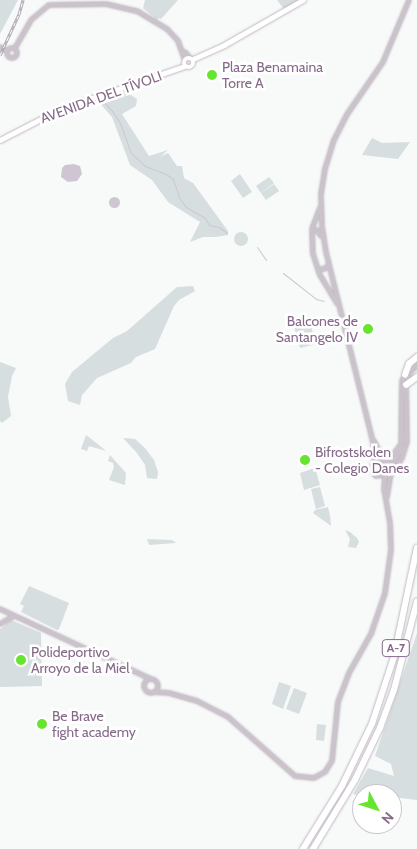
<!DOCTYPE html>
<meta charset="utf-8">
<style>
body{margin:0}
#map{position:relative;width:417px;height:849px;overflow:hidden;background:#f7faf8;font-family:Cabin,sans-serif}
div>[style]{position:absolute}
.green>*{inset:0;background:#d6dedf}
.round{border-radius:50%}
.water>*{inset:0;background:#cfc6d4}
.stream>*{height:1px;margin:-0.5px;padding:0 0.5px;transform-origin:0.5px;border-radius:0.5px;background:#cfc6d4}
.roads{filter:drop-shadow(0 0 1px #c1b8c2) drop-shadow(0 0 1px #c1b8c2)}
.tertiary>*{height:4px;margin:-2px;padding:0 2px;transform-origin:2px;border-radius:2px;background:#cbc3cc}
.tertiary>.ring{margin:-2px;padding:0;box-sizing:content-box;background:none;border:4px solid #cbc3cc;border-radius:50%}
.secondary>*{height:4.5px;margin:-2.25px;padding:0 2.25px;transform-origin:2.25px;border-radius:2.25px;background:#fff}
.secondary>.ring{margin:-2.25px;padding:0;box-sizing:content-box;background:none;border:4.5px solid #fff;border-radius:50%}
.motorway>*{height:5.5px;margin:-2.75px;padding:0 2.75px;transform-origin:2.75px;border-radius:2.75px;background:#fff}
.rail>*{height:3px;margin-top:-1.5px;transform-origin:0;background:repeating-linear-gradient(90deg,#fff 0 4px,#b2a8b4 0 8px);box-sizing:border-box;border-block:1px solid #b2a8b4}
.dots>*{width:14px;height:14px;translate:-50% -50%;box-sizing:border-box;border:2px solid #fff;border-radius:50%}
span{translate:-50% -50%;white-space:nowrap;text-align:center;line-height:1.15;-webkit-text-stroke:5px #fff;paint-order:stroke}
.shield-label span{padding:1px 4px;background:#fff;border:1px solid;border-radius:4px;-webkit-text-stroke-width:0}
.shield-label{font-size:12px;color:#856989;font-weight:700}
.poi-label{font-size:14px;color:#856989}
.left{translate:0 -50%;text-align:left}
.right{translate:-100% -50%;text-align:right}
.street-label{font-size:14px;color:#856989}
.north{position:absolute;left:352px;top:784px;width:50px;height:50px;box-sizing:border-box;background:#fff;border:1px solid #cec3d0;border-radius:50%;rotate:130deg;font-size:14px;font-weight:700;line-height:20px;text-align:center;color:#856989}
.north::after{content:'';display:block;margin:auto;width:18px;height:22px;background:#67e42d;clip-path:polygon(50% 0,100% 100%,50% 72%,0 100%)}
</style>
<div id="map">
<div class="green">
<div style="clip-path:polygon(0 0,18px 0,0 34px)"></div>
<div style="clip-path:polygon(145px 0,178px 0,161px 19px,159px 18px,157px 20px,143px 8px)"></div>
<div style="clip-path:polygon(277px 0,300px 0,284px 9px)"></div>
<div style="clip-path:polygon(123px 93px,131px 95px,137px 99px,136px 106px,122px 114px,149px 156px,168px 150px,160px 157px,168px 153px,177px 166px,182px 166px,184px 178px,193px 183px,228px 231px,228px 235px,216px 237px,203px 237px,190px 242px,200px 222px,168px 202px,152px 180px,130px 165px,112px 117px,97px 100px)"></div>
<div style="clip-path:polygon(372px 138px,382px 143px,410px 142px,398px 159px,362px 155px)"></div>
<div style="clip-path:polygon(240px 174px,252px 192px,243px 198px,231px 181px)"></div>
<div style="clip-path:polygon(269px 177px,274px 183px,261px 193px,256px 186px)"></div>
<div style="clip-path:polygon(274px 184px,279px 191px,266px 200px,261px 193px)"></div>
<div class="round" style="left:234px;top:232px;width:14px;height:14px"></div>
<div style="clip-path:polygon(193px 286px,195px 291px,179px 300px,174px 306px,155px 349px,136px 357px,131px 363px,97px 378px,82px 395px,80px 405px,68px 401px,65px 384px,72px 372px,113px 338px,127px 331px,177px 287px)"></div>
<div style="clip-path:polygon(310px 322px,316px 344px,300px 348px,294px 326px)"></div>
<div style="clip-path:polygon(0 362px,16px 368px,12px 376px,8px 397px,11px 416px,2px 423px,0 421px)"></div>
<div style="clip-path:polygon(86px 435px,99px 445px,106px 451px,89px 446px,87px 451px,81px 449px)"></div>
<div style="clip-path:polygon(123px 438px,135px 439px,145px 448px,154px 460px,158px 472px,157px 479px,147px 478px,145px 465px,137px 453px)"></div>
<div style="clip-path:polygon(110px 455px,126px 473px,125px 485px,109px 480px,114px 467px,113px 463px,108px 461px)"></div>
<div style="clip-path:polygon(315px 468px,320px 485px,304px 490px,300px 473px)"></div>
<div style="clip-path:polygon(320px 487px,325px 506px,316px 509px,311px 489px)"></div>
<div style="clip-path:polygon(328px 507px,330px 516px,331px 526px,313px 513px,315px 510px)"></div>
<div style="clip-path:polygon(345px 530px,350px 532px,357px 538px,359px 542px,356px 548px,348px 547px,350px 539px)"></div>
<div style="clip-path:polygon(147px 539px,172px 540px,176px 543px,149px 545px)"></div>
<div style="clip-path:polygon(29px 586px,69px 603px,59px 629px,57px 630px,21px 612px,24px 606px,20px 604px)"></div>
<div style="clip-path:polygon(11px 620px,41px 633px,42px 686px,0 687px,0 629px)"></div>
<div style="clip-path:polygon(417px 633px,417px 800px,392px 797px,392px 794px,362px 794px,362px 796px,353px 794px,368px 768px,394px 776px,391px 764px,375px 756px)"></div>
<div style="clip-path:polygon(279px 682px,291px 686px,283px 709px,272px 704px)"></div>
<div style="clip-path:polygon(294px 688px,307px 693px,299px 714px,286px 709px)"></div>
<div style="clip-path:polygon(317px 724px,326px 725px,324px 741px,316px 740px)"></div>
</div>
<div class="water">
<div style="clip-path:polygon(74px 164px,80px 166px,82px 174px,77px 181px,68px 182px,61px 177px,62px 168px,65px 165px)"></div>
<div class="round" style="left:108.5px;top:196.5px;width:11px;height:11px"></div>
</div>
<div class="stream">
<div style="left:100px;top:98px;width:18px;rotate:47deg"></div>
<div style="left:112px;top:111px;width:14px;rotate:56deg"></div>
<div style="left:120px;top:123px;width:32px;rotate:70deg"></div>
<div style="left:131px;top:153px;width:19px;rotate:43deg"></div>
<div style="left:145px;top:166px;width:22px;rotate:21deg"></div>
<div style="left:166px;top:174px;width:9px;rotate:36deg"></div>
<div style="left:173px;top:179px;width:21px;rotate:71deg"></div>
<div style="left:180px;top:199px;width:10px;rotate:53deg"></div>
<div style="left:186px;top:207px;width:22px;rotate:30deg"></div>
<div style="left:205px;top:218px;width:8px;rotate:60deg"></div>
<div style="left:209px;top:225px;width:10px;rotate:11deg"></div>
<div style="left:219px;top:227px;width:10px;rotate:37deg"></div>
<div style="left:257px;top:247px;width:16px;rotate:55deg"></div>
<div style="left:283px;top:273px;width:42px;rotate:38.2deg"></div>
<div style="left:316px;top:299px;width:8px;rotate:14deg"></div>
</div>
<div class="roads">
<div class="tertiary">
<div style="left:0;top:47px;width:8px;rotate:30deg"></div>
<div style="left:15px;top:48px;width:32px;rotate:-60deg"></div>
<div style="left:31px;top:20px;width:23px;rotate:-40deg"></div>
<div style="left:49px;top:5px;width:57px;rotate:-1deg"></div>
<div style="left:106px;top:4px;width:32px;rotate:13deg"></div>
<div style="left:137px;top:11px;width:35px;rotate:31deg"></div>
<div style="left:167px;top:29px;width:16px;rotate:47deg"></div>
<div style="left:178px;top:41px;width:20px;rotate:70deg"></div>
<div class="ring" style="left:7px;top:48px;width:6px;height:6px"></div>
<div style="left:185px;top:52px;width:8px;rotate:50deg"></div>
<div style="left:320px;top:208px;width:22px;rotate:111deg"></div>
<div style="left:312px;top:229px;width:25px;rotate:88deg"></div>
<div style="left:313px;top:254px;width:22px;rotate:72deg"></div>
<div style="left:320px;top:275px;width:33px;rotate:59deg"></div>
<div style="left:312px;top:232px;width:5px;rotate:-22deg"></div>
<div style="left:317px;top:230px;width:7px;rotate:56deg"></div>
<div style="left:318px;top:269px;width:6px"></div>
<div style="left:324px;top:269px;width:6px;rotate:-39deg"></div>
<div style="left:374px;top:441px;width:11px;rotate:63deg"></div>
<div style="left:379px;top:451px;width:8px;rotate:40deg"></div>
<div style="left:385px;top:456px;width:9px;rotate:-13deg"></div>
<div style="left:394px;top:454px;width:12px;rotate:-55deg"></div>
<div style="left:375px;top:450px;width:22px;rotate:58deg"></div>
<div style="left:387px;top:469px;width:7px;rotate:117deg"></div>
<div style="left:384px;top:475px;width:8px;rotate:173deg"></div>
<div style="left:376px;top:476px;width:4px;rotate:-135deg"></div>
<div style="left:373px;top:473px;width:7px;rotate:-98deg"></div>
<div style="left:372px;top:466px;width:10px;rotate:-24deg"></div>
<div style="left:384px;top:463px;width:9px;rotate:-6deg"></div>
<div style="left:393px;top:462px;width:14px;rotate:-56deg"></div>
<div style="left:401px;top:450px;width:69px;rotate:-89.2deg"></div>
<div style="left:402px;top:381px;width:7px;rotate:-63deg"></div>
<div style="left:405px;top:375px;width:18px;rotate:-49deg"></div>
<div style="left:374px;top:465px;width:23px;rotate:-92deg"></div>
<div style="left:373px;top:442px;width:196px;rotate:-103.9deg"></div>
<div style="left:326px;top:252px;width:26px;rotate:-99deg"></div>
<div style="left:322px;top:226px;width:32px;rotate:-92deg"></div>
<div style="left:321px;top:194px;width:25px;rotate:-81deg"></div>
<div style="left:325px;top:169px;width:30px;rotate:-73deg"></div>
<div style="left:334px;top:140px;width:30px;rotate:-63deg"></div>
<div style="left:348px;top:113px;width:62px;rotate:-55.5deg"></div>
<div style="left:383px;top:62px;width:67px;rotate:-67.2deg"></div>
<div style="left:387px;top:497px;width:20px;rotate:-81deg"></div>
<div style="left:390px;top:477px;width:22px;rotate:-58deg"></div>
<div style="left:402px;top:458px;width:17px;rotate:-73deg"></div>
<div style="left:407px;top:442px;width:58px;rotate:-91deg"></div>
<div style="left:406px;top:384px;width:13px;rotate:-72deg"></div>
<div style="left:410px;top:372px;width:9px;rotate:-41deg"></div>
<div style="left:0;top:609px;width:166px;rotate:24.9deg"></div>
<div style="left:0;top:624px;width:16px;rotate:-30deg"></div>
<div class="ring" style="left:144px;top:679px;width:10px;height:10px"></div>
<div style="left:155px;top:692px;width:14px;rotate:4deg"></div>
<div style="left:169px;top:693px;width:29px;rotate:16deg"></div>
<div style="left:197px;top:701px;width:34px;rotate:27deg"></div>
<div style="left:227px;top:716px;width:91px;rotate:41.4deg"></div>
<div style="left:295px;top:776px;width:19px;rotate:6deg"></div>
<div style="left:314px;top:778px;width:13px;rotate:-29deg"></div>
<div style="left:325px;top:772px;width:13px;rotate:-58deg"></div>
<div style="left:332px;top:761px;width:59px;rotate:-84.2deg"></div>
<div style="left:338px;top:702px;width:31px;rotate:-69deg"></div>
<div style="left:349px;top:673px;width:45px;rotate:-60.6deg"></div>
<div style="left:371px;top:634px;width:43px;rotate:-71.1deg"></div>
<div style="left:385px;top:593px;width:43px;rotate:-82.1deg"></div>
<div style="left:391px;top:550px;width:27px;rotate:-92deg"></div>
<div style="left:390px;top:523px;width:34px;rotate:-100deg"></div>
<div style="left:384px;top:490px;width:16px;rotate:-86deg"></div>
</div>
<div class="secondary">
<div class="ring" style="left:184px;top:58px;width:5.5px;height:5.5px"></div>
<div style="left:193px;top:59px;width:34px;rotate:-24deg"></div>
<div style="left:224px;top:45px;width:91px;rotate:-29.7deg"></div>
<div style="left:0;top:140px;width:65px;rotate:-27.3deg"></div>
<div style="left:58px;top:110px;width:134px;rotate:-19.1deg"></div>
</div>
<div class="motorway">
<div style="left:405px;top:375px;width:12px;rotate:-70deg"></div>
<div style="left:409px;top:364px;width:11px;rotate:-41deg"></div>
<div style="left:406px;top:385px;width:14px;rotate:-36deg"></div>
<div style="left:303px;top:849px;width:74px;rotate:-58.2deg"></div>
<div style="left:342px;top:786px;width:69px;rotate:-64.2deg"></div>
<div style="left:372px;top:724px;width:71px;rotate:-71.8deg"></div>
<div style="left:394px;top:657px;width:111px;rotate:-78.1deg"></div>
<div style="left:313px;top:849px;width:81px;rotate:-58.7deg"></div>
<div style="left:355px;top:780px;width:58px;rotate:-64.3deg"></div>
<div style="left:380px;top:728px;width:40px;rotate:-69.8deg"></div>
<div style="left:394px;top:690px;width:91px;rotate:-75.4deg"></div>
</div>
</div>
<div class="rail">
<div style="left:0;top:55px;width:45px;rotate:-65.1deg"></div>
<div style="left:19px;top:14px;width:15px;rotate:-74deg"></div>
</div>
<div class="dots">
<div style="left:212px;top:75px;background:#67e42d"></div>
<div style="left:368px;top:329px;background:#67e42d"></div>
<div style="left:305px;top:460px;background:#67e42d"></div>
<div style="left:21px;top:660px;background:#67e42d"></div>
<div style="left:42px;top:724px;background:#67e42d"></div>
</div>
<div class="shield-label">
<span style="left:396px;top:648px">A-7</span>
</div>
<div class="poi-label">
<span class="left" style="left:222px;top:75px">Plaza Benamaina<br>Torre A</span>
<span class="right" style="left:358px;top:329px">Balcones de<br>Santangelo IV</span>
<span class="left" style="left:315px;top:460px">Bifrostskolen<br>- Colegio Danes</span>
<span class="left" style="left:31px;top:660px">Polideportivo<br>Arroyo de la Miel</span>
<span class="left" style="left:52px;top:724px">Be Brave<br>fight academy</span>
</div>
<div class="street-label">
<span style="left:101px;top:97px;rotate:-20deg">AVENIDA DEL TÍVOLI</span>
</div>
<div class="north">N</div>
</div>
